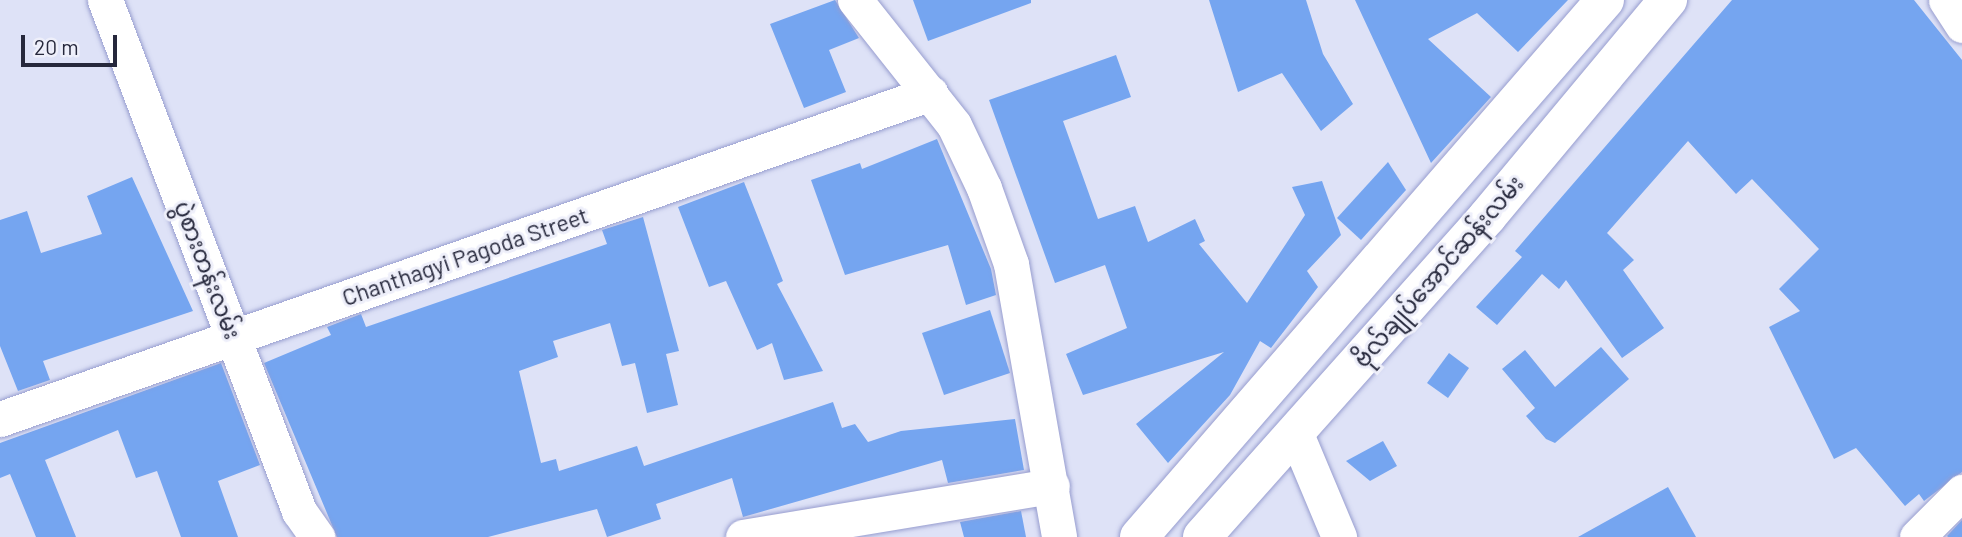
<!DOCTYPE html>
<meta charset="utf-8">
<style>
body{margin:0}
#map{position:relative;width:1962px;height:537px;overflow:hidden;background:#dee2f7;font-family:Barlow,"Noto Sans Myanmar",sans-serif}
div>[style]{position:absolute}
.building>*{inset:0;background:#75a5f0}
.roads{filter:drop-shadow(0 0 2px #979dcf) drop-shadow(0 0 2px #979dcf)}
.minor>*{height:35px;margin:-17.5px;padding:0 17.5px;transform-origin:17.5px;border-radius:17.5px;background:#fff}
.trunk>*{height:38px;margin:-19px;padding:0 19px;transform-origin:19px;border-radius:19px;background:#fff}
span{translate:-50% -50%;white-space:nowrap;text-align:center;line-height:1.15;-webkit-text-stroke:6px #eeeffa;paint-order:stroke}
.street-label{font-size:23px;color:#26283c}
.scale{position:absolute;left:21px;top:35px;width:96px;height:32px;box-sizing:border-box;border:4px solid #26283c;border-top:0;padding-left:9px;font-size:21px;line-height:24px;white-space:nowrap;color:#26283c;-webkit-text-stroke:5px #eeeffa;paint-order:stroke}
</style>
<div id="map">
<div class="building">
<div style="clip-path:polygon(835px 0,859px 38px,829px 50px,846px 92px,804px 108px,770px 24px)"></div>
<div style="clip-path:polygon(913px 0,1031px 0,1031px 3px,928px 41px)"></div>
<div style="clip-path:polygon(1209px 0,1306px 0,1323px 54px,1353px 104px,1321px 131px,1282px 73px,1238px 92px)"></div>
<div style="clip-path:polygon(1355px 0,1568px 0,1518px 52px,1477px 13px,1428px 39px,1491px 97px,1431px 163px)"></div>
<div style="clip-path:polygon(1732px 0,1914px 0,1962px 60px,1962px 472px,1924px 501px,1919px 494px,1905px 506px,1856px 448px,1834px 459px,1769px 327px,1800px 311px,1779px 289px,1819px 249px,1752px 179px,1736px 194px,1688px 141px,1607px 233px,1634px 260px,1623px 270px,1664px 328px,1622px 358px,1566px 280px,1559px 289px,1542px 274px,1497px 325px,1476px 307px,1522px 257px,1515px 251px)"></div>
<div style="clip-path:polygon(1116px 55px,1131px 97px,1063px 121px,1098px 219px,1135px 206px,1148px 242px,1195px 219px,1205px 241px,1199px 244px,1247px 303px,1305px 215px,1292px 187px,1322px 181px,1341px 235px,1307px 271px,1318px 287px,1271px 348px,1260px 341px,1230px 395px,1168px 463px,1136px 424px,1224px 352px,1083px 395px,1066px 354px,1127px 328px,1105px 265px,1055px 283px,989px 100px)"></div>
<div style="clip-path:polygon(937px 139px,991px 269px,996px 295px,966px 305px,948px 245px,845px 275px,811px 180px,860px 163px,862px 169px)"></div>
<div style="clip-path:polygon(1388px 162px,1406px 190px,1361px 240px,1337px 218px)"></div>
<div style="clip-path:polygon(132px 177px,193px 311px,43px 361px,50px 380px,18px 391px,0 346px,0 220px,27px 211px,41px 253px,102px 234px,87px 196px)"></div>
<div style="clip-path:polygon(744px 182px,783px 281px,777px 284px,823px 371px,784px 380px,772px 343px,757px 350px,726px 281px,709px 287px,678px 207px)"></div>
<div style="clip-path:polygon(643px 217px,679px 351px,666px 354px,678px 405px,647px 413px,635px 363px,622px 366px,610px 323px,553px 341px,558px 357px,519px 371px,541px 463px,556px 459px,559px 471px,637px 446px,644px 466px,833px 402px,842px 428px,855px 424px,868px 442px,901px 431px,1015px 419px,1024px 470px,948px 483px,942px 460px,743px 517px,732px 478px,656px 504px,661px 519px,607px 537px,597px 509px,488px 537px,337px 537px,264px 363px,331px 335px,327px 327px,361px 314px,366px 327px,607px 244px,602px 230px)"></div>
<div style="clip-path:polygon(990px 310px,1010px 373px,944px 395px,922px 333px)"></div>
<div style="clip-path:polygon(1601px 347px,1629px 379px,1555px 443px,1546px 439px,1526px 416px,1535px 408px,1502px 369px,1525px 350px,1555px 387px)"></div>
<div style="clip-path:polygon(1449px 353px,1469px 368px,1448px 398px,1427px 383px)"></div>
<div style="clip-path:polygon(221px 363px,260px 465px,218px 481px,238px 537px,181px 537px,157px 471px,136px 478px,118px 430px,45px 460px,76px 537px,36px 537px,10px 474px,0 478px,0 443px)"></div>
<div style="clip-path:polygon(1383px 441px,1397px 466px,1370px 481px,1346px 461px)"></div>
<div style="clip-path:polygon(1668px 487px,1696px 537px,1578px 537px)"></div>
<div style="clip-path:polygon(1021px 511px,1026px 537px,964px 537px,960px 522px)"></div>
<div style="clip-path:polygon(1962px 520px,1962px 537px,1948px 537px,1947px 536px)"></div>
</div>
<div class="roads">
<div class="minor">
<div style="left:105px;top:0;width:547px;rotate:69.21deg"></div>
<div style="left:299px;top:511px;width:32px;rotate:55deg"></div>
<div style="left:855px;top:0;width:159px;rotate:51.6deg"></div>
<div style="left:954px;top:125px;width:70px;rotate:64.5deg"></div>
<div style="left:984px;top:188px;width:81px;rotate:70.4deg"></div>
<div style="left:1011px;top:264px;width:277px;rotate:80deg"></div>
<div style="left:1946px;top:0;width:30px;rotate:57deg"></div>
<div style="left:0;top:419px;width:986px;rotate:-19.3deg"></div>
<div style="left:1296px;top:434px;width:112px;rotate:67.3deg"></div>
<div style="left:743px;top:537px;width:313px;rotate:-9.4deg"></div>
<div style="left:1917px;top:537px;width:64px;rotate:-45deg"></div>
</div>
<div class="trunk">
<div style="left:1139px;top:537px;width:711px;rotate:-49.05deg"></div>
<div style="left:1202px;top:537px;width:429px;rotate:-48.3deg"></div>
<div style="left:1487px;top:217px;width:283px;rotate:-50.2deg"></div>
</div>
</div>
<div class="street-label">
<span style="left:465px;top:256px;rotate:-19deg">Chanthagyi Pagoda Street</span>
<span style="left:208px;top:270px;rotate:69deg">ပွဲစားတန်းလမ်း</span>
<span style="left:1438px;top:271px;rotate:-49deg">ဗိုလ်ချုပ်အောင်ဆန်းလမ်း</span>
</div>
<div class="scale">20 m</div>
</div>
